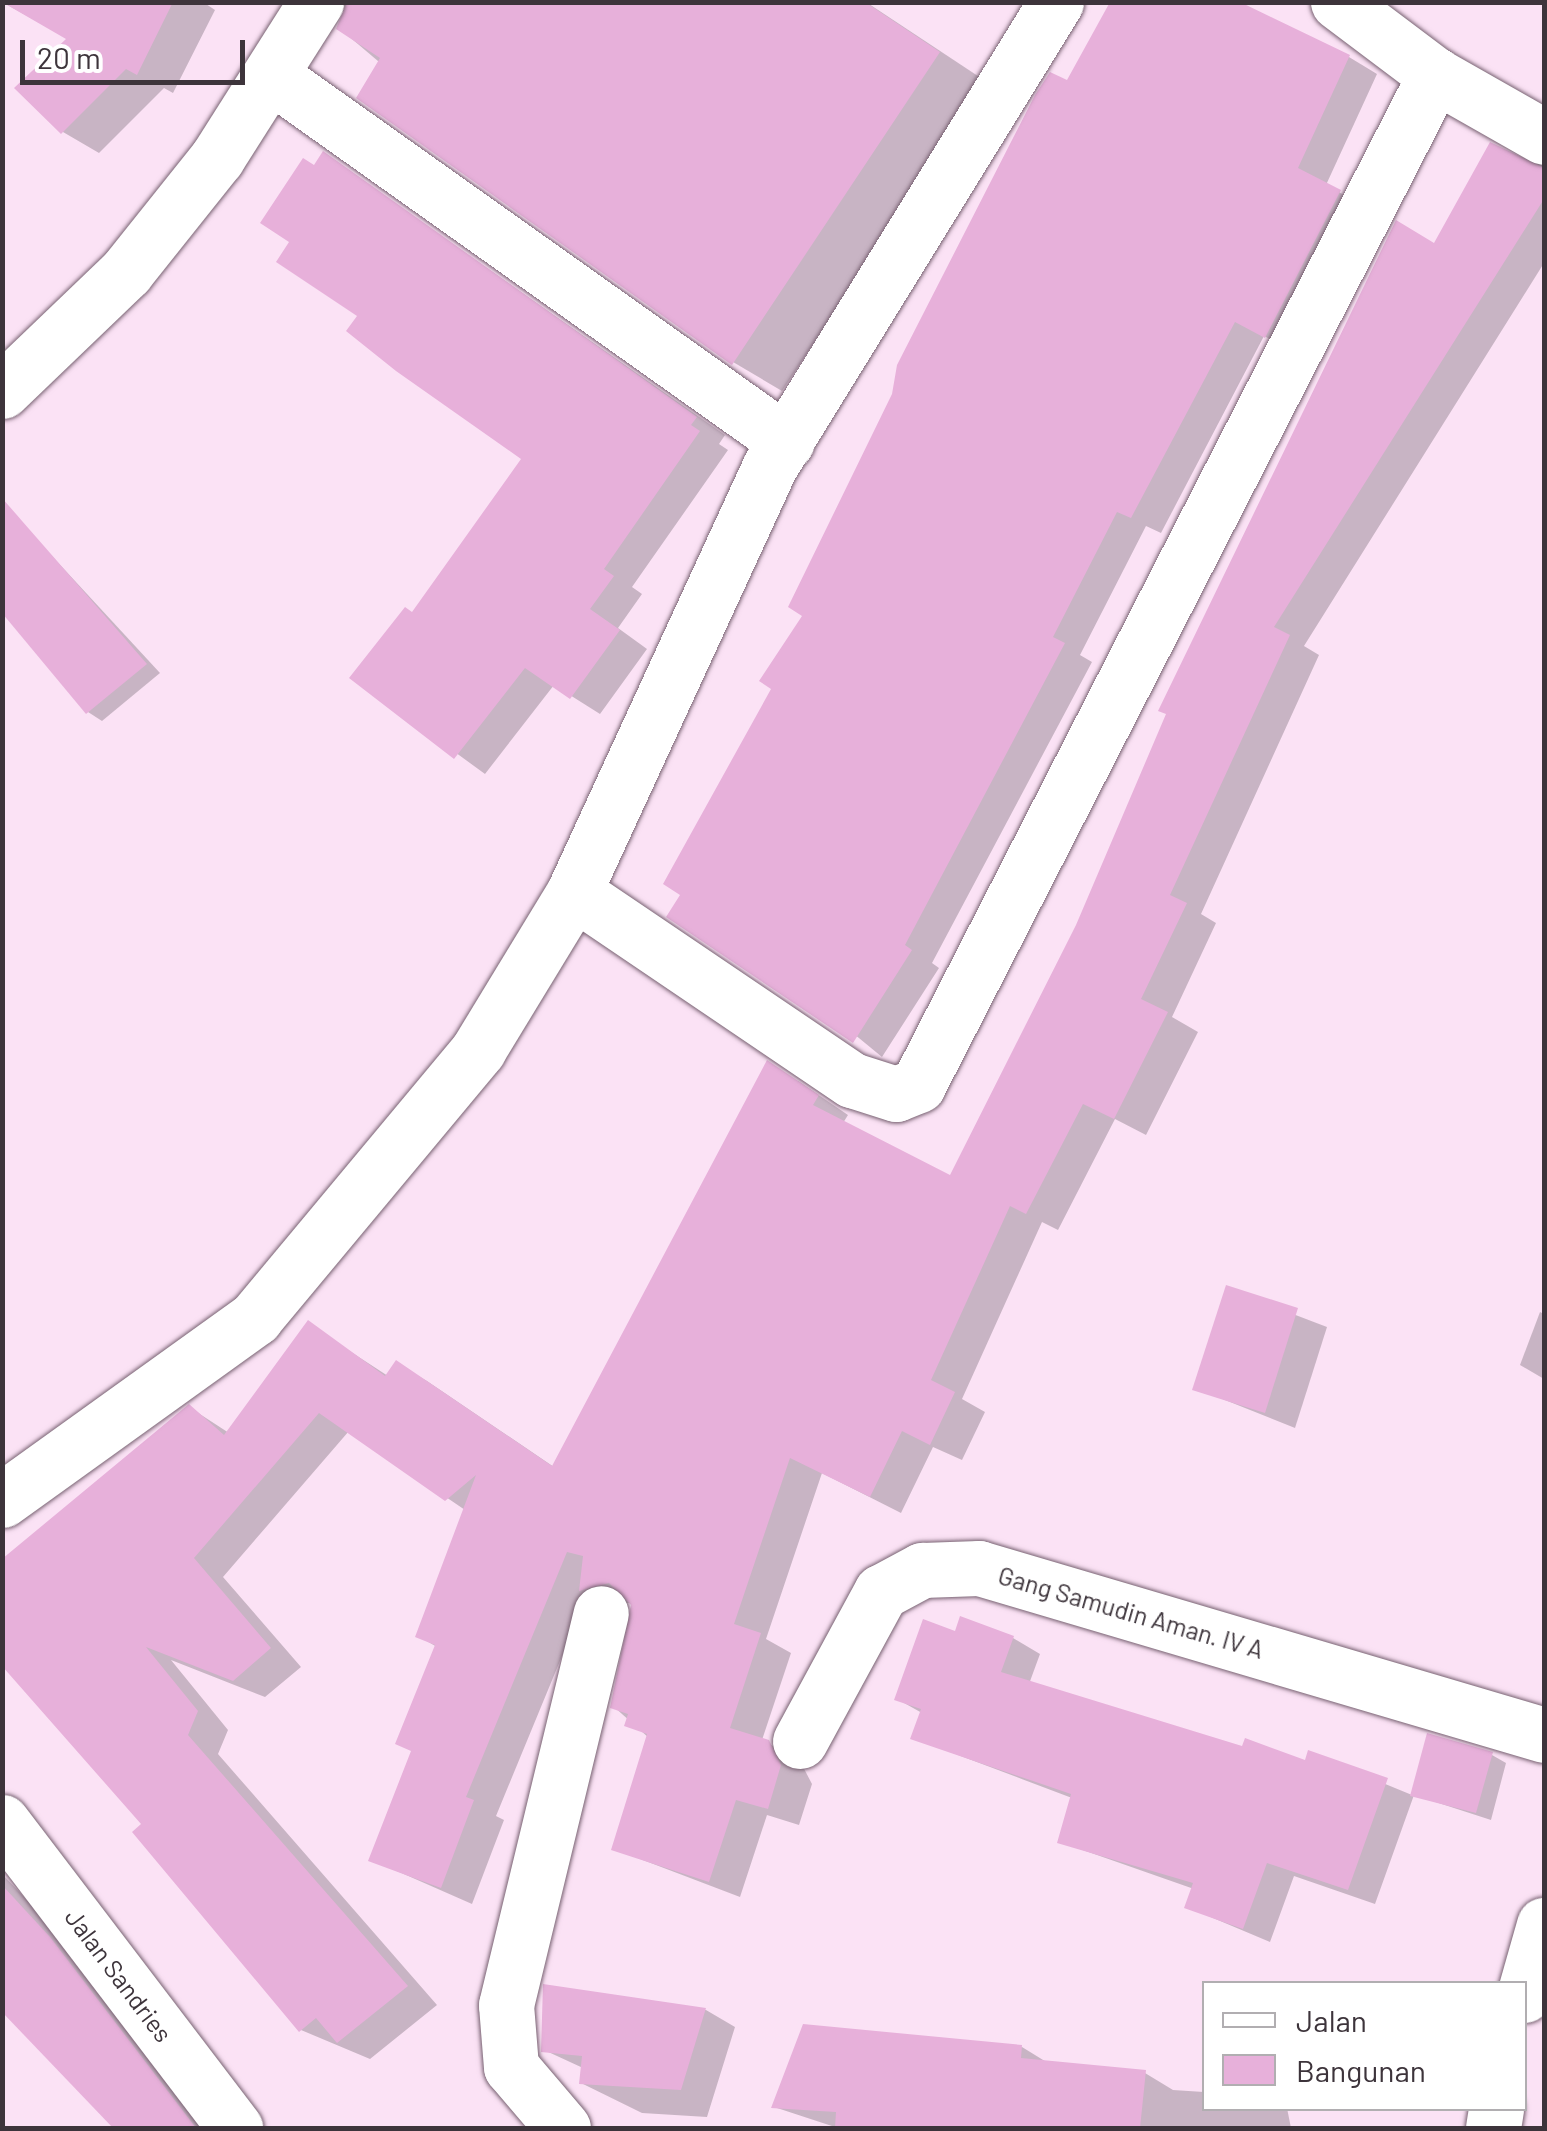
<!DOCTYPE html>
<style>
body{margin:0}
#map{position:relative;width:1547px;height:2131px;overflow:hidden;background:#fbe2f5;font-family:Barlow,sans-serif}
div>[style]{position:absolute}
.shadow>*{inset:0;background:#0003}
.building>*{inset:0;background:#e7b0da}
.roads{filter:drop-shadow(0 0 2px #776171) drop-shadow(0 0 2px #776171)}
.street>*{height:55px;margin:-27.5px;padding:0 27.5px;transform-origin:27.5px;border-radius:27.5px;background:#fff}
span{translate:-50% -50%;white-space:nowrap;text-align:center;line-height:1.15;-webkit-text-stroke:8px #fff;paint-order:stroke}
.street-label{font-size:25px;color:#3d343b}
.frame{position:absolute;inset:0;border:5px solid #3d343b;pointer-events:none}
.legend{position:absolute;left:1202px;top:1981px;width:325px;height:130px;box-sizing:border-box;background:#fff;border:2px solid #b1aeb1;margin:0;padding:12px 18px;list-style:none;font-size:30px;color:#3d343b}
.legend li{display:flex;align-items:center;gap:20px;height:50px}
.legend b{width:50px;border:2px solid #b1aeb1}
.scale{position:absolute;left:20px;top:40px;width:225px;height:45px;box-sizing:border-box;border:5px solid #3d343b;border-top:0;padding-left:12px;font-size:30px;line-height:35px;white-space:nowrap;color:#3d343b;-webkit-text-stroke:8px #fff;paint-order:stroke}
</style>
<div id="map">
<div class="shadow">
<div style="clip-path:polygon(2px 2px,203px 2px,215px 10px,173px 93px,164px 88px,99px 153px,63px 132px,69px 39px)"></div>
<div style="clip-path:polygon(345px 2px,866px 2px,987px 82px,782px 391px,733px 362px,339px 28px)"></div>
<div style="clip-path:polygon(1349px 57px,1377px 74px,1326px 185px,1368px 208px,1295px 352px,1264px 336px,1161px 533px,1146px 526px,1080px 655px,1092px 662px,932px 963px,939px 968px,882px 1057px,684px 894px,806px 615px,1068px 83px)"></div>
<div style="clip-path:polygon(1491px 145px,1544px 166px,1544px 263px,1304px 646px,1319px 655px,1201px 914px,1216px 923px,1172px 1017px,1198px 1032px,1146px 1135px,1115px 1119px,1058px 1230px,1042px 1222px,962px 1399px,985px 1412px,962px 1460px,933px 1447px,901px 1513px,822px 1473px,766px 1639px,791px 1653px,762px 1740px,800px 1761px,812px 1784px,799px 1825px,767px 1815px,740px 1897px,614px 1849px,649px 1738px,613px 1706px,632px 1602px,612px 1607px,588px 1593px,496px 1816px,504px 1820px,472px 1904px,372px 1860px,414px 1752px,437px 1647px,418px 1636px,465px 1510px,349px 1431px,223px 1577px,301px 1667px,265px 1697px,171px 1660px,228px 1730px,218px 1754px,437px 2005px,370px 2059px,301px 2030px,225px 1917px,2px 1662px,189px 1407px,229px 1433px,308px 1324px,388px 1376px,397px 1364px,427px 1381px,554px 1467px,798px 1081px,848px 1115px,843px 1123px,951px 1178px)"></div>
<div style="clip-path:polygon(324px 154px,725px 435px,719px 444px,728px 450px,632px 587px,642px 594px,618px 628px,647px 649px,600px 714px,554px 685px,485px 774px,352px 677px,413px 614px,525px 458px,361px 315px,293px 242px)"></div>
<div style="clip-path:polygon(2px 502px,160px 673px,102px 721px,88px 712px)"></div>
<div style="clip-path:polygon(1227px 1289px,1327px 1327px,1295px 1428px,1195px 1388px)"></div>
<div style="clip-path:polygon(1540px 1312px,1544px 1314px,1544px 1379px,1520px 1365px)"></div>
<div style="clip-path:polygon(956px 1635px,1013px 1638px,1040px 1654px,1029px 1684px,1244px 1749px,1306px 1763px,1310px 1753px,1412px 1795px,1492px 1755px,1506px 1763px,1491px 1820px,1414px 1795px,1375px 1904px,1294px 1876px,1270px 1942px,1187px 1907px,1194px 1889px,1060px 1842px,1072px 1798px,913px 1738px,922px 1713px,897px 1699px)"></div>
<div style="clip-path:polygon(2px 1874px,72px 1947px,210px 2128px,117px 2128px,2px 2001px)"></div>
<div style="clip-path:polygon(546px 1987px,706px 2010px,735px 2027px,707px 2117px,642px 2113px,581px 2083px,583px 2068px,544px 2050px)"></div>
<div style="clip-path:polygon(1022px 2047px,1048px 2063px,1145px 2073px,1173px 2090px,1204px 2092px,1204px 2108px,1287px 2108px,1291px 2128px,838px 2128px,774px 2107px)"></div>
</div>
<div class="building">
<div style="clip-path:polygon(2px 2px,173px 2px,137px 75px,126px 69px,61px 134px,14px 88px,66px 39px)"></div>
<div style="clip-path:polygon(347px 2px,865px 2px,940px 52px,732px 365px,356px 98px,380px 58px,336px 29px)"></div>
<div style="clip-path:polygon(1110px 2px,1240px 2px,1350px 55px,1298px 168px,1341px 190px,1265px 338px,1235px 322px,1131px 518px,1117px 512px,1053px 637px,1065px 643px,905px 945px,912px 950px,853px 1043px,666px 917px,680px 895px,663px 884px,771px 689px,759px 681px,802px 616px,788px 607px,892px 394px,897px 365px,1035px 95px,1050px 72px,1067px 80px)"></div>
<div style="clip-path:polygon(1490px 142px,1544px 168px,1544px 199px,1274px 627px,1290px 635px,1170px 895px,1187px 903px,1141px 999px,1168px 1012px,1114px 1119px,1083px 1104px,1026px 1214px,1010px 1206px,931px 1380px,955px 1392px,930px 1445px,902px 1431px,870px 1497px,790px 1458px,734px 1624px,761px 1633px,730px 1728px,769px 1740px,781px 1765px,768px 1809px,736px 1800px,709px 1882px,611px 1850px,647px 1734px,624px 1726px,628px 1714px,610px 1708px,631px 1605px,609px 1583px,579px 1591px,583px 1556px,567px 1552px,466px 1797px,474px 1800px,441px 1888px,368px 1861px,411px 1751px,395px 1744px,435px 1645px,415px 1637px,476px 1475px,445px 1501px,319px 1413px,194px 1558px,271px 1648px,233px 1681px,146px 1647px,198px 1711px,188px 1735px,408px 1986px,337px 2043px,316px 2018px,299px 2032px,132px 1832px,141px 1824px,2px 1666px,2px 1559px,189px 1404px,224px 1435px,308px 1320px,385px 1376px,396px 1360px,552px 1466px,767px 1060px,819px 1095px,813px 1105px,950px 1175px,1076px 925px,1166px 714px,1158px 711px,1396px 220px,1434px 243px)"></div>
<div style="clip-path:polygon(323px 151px,697px 417px,691px 425px,700px 431px,604px 569px,614px 576px,590px 609px,620px 630px,570px 699px,525px 668px,454px 759px,349px 678px,405px 607px,412px 612px,521px 459px,396px 371px,346px 331px,357px 316px,276px 262px,289px 242px,260px 223px,303px 158px,314px 165px)"></div>
<div style="clip-path:polygon(2px 498px,147px 664px,86px 714px,2px 613px)"></div>
<div style="clip-path:polygon(1226px 1285px,1298px 1308px,1265px 1413px,1192px 1390px)"></div>
<div style="clip-path:polygon(960px 1616px,1014px 1636px,1001px 1672px,1242px 1746px,1245px 1738px,1305px 1760px,1308px 1750px,1388px 1778px,1348px 1890px,1267px 1863px,1243px 1929px,1184px 1908px,1193px 1883px,1057px 1843px,1071px 1794px,910px 1739px,921px 1709px,894px 1700px,923px 1619px,955px 1631px)"></div>
<div style="clip-path:polygon(1427px 1733px,1493px 1752px,1476px 1813px,1410px 1796px)"></div>
<div style="clip-path:polygon(2px 1885px,50px 1937px,196px 2128px,113px 2128px,2px 2012px)"></div>
<div style="clip-path:polygon(543px 1984px,706px 2008px,681px 2090px,579px 2084px,582px 2056px,541px 2052px)"></div>
<div style="clip-path:polygon(803px 2024px,1022px 2045px,1021px 2058px,1146px 2070px,1140px 2128px,835px 2128px,836px 2112px,771px 2108px)"></div>
</div>
<div class="roads">
<div class="street">
<div style="left:1338px;top:2px;width:121px;rotate:37deg"></div>
<div style="left:1435px;top:75px;width:125px;rotate:29.6deg"></div>
<div style="left:273px;top:77px;width:630px;rotate:35.38deg"></div>
<div style="left:2px;top:391px;width:172px;rotate:-43.8deg"></div>
<div style="left:126px;top:272px;width:146px;rotate:-51.4deg"></div>
<div style="left:217px;top:158px;width:185px;rotate:-57.6deg"></div>
<div style="left:574px;top:892px;width:336px;rotate:34.1deg"></div>
<div style="left:852px;top:1080px;width:46px;rotate:17.7deg"></div>
<div style="left:896px;top:1094px;width:24px;rotate:-22deg"></div>
<div style="left:918px;top:1085px;width:1135px;rotate:-62.89deg"></div>
<div style="left:2px;top:1500px;width:312px;rotate:-35.7deg"></div>
<div style="left:255px;top:1318px;width:349px;rotate:-50.2deg"></div>
<div style="left:478px;top:1050px;width:185px;rotate:-58.7deg"></div>
<div style="left:574px;top:892px;width:469px;rotate:-65.3deg"></div>
<div style="left:770px;top:466px;width:545px;rotate:-58.35deg"></div>
<div style="left:800px;top:1741px;width:170px;rotate:-61.5deg"></div>
<div style="left:881px;top:1592px;width:47px;rotate:-28.2deg"></div>
<div style="left:922px;top:1570px;width:57px;rotate:-2deg"></div>
<div style="left:979px;top:1568px;width:589px;rotate:16.47deg"></div>
<div style="left:2px;top:1822px;width:385px;rotate:52.7deg"></div>
<div style="left:1524px;top:1995px;width:73px;rotate:-74.1deg"></div>
<div style="left:563px;top:2128px;width:80px;rotate:-130.4deg"></div>
<div style="left:511px;top:2067px;width:62px;rotate:-94.6deg"></div>
<div style="left:506px;top:2005px;width:403px;rotate:-76.4deg"></div>
<div style="left:1493px;top:2128px;width:20px;rotate:-81deg"></div>
</div>
</div>
<div class="street-label">
<span style="left:1131px;top:1612px;rotate:16deg">Gang Samudin Aman. IV A</span>
<span style="left:119px;top:1975px;rotate:53deg">Jalan Sandries</span>
</div>
<div class="frame"></div>
<ul class="legend">
<li><b style="height:12px;background:#fff"></b>Jalan</li>
<li><b style="height:28px;background:#e7b0da"></b>Bangunan</li>
</ul>
<div class="scale">20 m</div>
</div>
